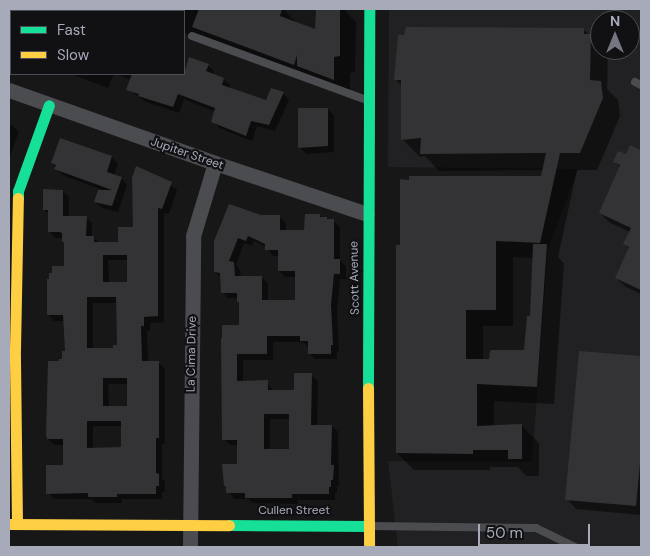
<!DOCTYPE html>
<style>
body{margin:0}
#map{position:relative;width:650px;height:556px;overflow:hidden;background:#171717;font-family:"DM Sans",sans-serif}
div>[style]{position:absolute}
.built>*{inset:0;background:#212123}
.shadow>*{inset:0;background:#0007}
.building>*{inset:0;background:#333335}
.lane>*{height:8px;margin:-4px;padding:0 4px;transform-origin:4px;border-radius:4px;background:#4b4c50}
.street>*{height:15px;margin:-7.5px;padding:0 7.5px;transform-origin:7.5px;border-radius:7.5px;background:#4b4c50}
.fast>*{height:11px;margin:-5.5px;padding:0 5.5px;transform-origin:5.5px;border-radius:5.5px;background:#16e098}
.slow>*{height:11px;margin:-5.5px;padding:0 5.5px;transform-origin:5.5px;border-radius:5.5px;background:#ffcf43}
span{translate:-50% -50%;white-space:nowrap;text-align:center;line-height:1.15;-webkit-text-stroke:4.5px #111113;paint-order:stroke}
.street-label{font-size:12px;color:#a7aab9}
.frame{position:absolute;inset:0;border:10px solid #a7aab9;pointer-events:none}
.legend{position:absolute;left:10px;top:10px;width:175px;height:65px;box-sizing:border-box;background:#111113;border:1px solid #4d4e55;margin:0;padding:6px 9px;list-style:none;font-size:15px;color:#a7aab9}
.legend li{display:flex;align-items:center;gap:10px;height:25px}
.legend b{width:25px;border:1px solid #4d4e55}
.north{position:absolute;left:590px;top:10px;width:50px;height:50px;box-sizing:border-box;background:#111113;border:1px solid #4d4e55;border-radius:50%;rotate:0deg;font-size:14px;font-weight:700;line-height:20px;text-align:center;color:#a7aab9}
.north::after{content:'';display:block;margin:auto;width:18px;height:22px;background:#757780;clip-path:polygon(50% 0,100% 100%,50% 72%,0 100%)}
.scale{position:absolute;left:478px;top:524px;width:112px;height:22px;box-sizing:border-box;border:2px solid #a7aab9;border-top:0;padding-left:6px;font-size:15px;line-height:18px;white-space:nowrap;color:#a7aab9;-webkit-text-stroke:4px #111113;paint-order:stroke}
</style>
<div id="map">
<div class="built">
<div style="clip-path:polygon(evenodd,389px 9px,641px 9px,641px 547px,398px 547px,388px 461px,532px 462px,548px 248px,578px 169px,388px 167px,389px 9px,600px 20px,630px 20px,630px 50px,600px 50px,600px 20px)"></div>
</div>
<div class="shadow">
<div style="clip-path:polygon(9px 9px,46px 9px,45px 11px,11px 11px,11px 50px,9px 49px)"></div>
<div style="clip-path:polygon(116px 9px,232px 9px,232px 12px,234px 9px,289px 9px,285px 11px,298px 24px,316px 31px,316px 9px,347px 9px,346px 12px,356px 22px,355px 72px,350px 73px,350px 95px,184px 33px,184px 11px,123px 11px)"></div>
<div style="clip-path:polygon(evenodd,583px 29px,600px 44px,600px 50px,608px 53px,607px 89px,618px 100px,620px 116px,597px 170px,577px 170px,558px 257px,564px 263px,554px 404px,494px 401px,494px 427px,521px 425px,539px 443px,539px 476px,526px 476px,518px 467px,490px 467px,490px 470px,414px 470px,397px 453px,401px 247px,542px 177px,543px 170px,439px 171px,425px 156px,420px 157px,402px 139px,402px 86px,396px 80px,399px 36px,583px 29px,513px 257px,533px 258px,531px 318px,525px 351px,483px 360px,483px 326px,513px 326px,513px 257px)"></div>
<div style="clip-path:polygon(190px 58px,208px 65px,214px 71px,213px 75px,223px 79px,230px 85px,229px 89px,267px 101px,283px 93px,289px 100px,275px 131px,257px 126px,252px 141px,219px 128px,213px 121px,215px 112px,184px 99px,179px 113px,146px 102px,128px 89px,131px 80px,115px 74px,184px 74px)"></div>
<div style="clip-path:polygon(71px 74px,114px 74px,108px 88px)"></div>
<div style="clip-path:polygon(328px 109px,334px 116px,334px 152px,306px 154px,300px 147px)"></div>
<div style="clip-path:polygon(9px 123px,19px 132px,9px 159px)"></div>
<div style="clip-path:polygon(631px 146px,641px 151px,641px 294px,626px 287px,616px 278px,629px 249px,625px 244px,630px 232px,610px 223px,600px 213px,621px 168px,614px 162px,627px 156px)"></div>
<div style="clip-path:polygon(111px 157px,118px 163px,114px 176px,121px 178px,127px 185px,118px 212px,102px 208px,95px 202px,105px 191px,62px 175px,53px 163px)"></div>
<div style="clip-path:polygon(evenodd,137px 168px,158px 176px,177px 190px,169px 214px,164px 213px,164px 322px,150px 323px,150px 331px,147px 331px,148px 362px,158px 362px,165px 369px,165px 444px,162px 444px,162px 479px,165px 481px,165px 492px,162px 492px,162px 499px,122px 499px,122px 503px,96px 503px,91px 499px,54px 499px,48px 493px,64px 466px,64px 445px,54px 445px,48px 439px,60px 363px,66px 353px,65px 321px,54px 321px,48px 315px,65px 267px,66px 244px,63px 238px,56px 238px,49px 231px,49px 214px,44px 210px,63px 191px,69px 197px,69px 217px,86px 217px,92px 223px,92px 237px,100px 243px,119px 243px,134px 228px,137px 168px,108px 260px,128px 260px,128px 283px,109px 283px,108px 260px,137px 168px,93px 303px,117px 303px,118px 346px,114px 349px,93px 349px,93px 303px,137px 168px,108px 384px,128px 384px,128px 407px,109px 407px,108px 384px,137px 168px,93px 426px,122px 426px,122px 448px,93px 449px,93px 426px)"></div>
<div style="clip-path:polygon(evenodd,261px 216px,279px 216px,286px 223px,286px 231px,306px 231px,320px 216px,333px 220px,340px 227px,340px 260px,346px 266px,346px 279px,340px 279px,337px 312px,339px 351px,337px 351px,337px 359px,315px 359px,309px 353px,309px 347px,302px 342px,273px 342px,273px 360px,243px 360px,243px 382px,267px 382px,273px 391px,295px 391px,311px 375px,318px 381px,317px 426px,332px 426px,338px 432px,339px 486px,337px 486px,337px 493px,335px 493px,335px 500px,298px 500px,298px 504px,253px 503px,248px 499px,234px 499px,225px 486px,238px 466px,238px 445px,230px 445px,224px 439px,240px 326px,240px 303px,238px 298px,228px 298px,222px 292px,222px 278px,215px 272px,215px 241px,261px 216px,254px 241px,266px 247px,273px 256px,279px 256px,279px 271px,285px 277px,297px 277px,297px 301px,268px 301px,268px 283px,261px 277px,241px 277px,240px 270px,236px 265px,244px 243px,252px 246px,254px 241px,261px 216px,270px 419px,290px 419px,290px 450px,270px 450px,270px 419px)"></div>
<div style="clip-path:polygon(580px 352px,641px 358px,641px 515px,576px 509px,567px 499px)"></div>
</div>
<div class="building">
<div style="clip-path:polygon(199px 9px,282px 9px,280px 16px,315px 29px,316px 9px,340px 9px,340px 56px,334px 57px,334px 80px,297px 66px,297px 55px,294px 65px,192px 27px)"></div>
<div style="clip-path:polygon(406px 27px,584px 28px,584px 34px,591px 34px,590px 80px,601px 81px,603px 98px,580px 153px,560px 153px,540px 243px,496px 241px,496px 310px,466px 310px,466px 359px,489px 359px,490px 351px,492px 350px,524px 350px,527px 316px,530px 316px,533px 244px,547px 244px,537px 387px,477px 384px,477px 426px,522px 424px,522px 459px,508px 459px,508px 450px,473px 450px,473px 454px,396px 453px,396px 245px,400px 245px,400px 179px,409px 180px,409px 176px,541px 176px,546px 153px,420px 154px,421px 138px,401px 140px,401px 80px,394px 80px,398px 35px,404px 35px)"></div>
<div style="clip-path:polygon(189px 57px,209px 64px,206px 71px,224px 78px,222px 85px,266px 100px,271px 88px,284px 92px,269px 125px,251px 121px,246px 136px,211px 122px,215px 108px,207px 105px,178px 94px,173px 107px,138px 96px,139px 94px,126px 90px,132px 74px,184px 74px)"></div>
<div style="clip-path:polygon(298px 108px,328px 108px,328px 146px,298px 148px)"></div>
<div style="clip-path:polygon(60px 138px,112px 156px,107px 172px,122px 177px,112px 206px,94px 202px,98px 190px,112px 190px,54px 169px,56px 165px,51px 163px)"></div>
<div style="clip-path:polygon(630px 145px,641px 150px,641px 290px,615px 278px,629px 247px,623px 244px,631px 228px,599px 213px,620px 165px,613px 162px,618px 151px,626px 154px)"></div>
<div style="clip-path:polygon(evenodd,136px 166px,172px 182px,162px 209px,158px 208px,158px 316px,144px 317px,144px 326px,141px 326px,142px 361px,159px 361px,159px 438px,156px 438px,156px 473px,159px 474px,159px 486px,156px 486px,156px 494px,117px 494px,117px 497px,88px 497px,88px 493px,46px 494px,46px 465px,63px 465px,63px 439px,47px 439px,46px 435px,48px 361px,59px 361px,59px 359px,62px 359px,62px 351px,65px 351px,63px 315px,47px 315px,47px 279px,49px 279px,49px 273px,52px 273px,52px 266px,64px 266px,64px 242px,62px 242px,62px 233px,59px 232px,48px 232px,48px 210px,43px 210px,43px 189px,63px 190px,63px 216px,87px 216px,86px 236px,94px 236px,94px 242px,118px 242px,118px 227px,133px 227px,132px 178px,136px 166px,103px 255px,127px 255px,127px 282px,103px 282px,103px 255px,136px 166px,87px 297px,116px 297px,117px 345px,113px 345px,113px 348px,87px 348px,87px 297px,136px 166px,103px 378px,127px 378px,127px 406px,103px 406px,103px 378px,136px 166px,87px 421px,121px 421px,121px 447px,87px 448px,87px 421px)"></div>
<div style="clip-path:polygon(evenodd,229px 204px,261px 215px,280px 215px,280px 230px,304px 230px,305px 214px,320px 214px,320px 217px,327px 217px,327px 219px,334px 219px,334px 259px,340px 259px,340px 274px,334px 274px,331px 305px,333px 345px,331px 345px,331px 354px,308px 354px,308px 341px,300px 341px,300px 336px,267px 336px,267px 354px,237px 354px,237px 381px,268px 380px,268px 390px,294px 390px,294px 373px,312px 373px,311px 425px,332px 425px,331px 465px,334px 465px,333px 480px,331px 480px,331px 487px,329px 487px,329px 494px,292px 494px,292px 498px,245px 498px,245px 493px,226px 493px,226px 486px,224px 486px,222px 464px,237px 464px,237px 440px,222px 440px,221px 338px,222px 338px,222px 325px,239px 325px,239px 302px,237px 302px,237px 293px,221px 293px,220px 273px,214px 272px,214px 241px,229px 204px,248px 236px,265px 244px,265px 250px,278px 250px,278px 271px,295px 271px,295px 300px,262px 300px,262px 276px,235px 276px,234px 262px,229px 261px,238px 238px,246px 241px,248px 236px,229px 204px,264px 414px,289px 414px,289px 449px,264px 449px,264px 414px)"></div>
<div style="clip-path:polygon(579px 351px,641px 356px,641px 453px,636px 506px,565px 500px)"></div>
</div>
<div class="lane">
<div style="left:104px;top:9px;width:7px;rotate:16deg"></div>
<div style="left:192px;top:36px;width:183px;rotate:20.1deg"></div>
<div style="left:635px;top:82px;width:7px;rotate:27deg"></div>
<div style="left:371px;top:526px;width:165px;rotate:0.7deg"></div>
<div style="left:536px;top:528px;width:43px;rotate:26deg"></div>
</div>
<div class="street">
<div style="left:9px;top:90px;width:219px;rotate:19.5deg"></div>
<div style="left:215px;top:163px;width:160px;rotate:18.5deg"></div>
<div style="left:190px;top:547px;width:311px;rotate:-89.4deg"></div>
<div style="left:193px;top:236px;width:76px;rotate:-73.2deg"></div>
</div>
<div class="fast">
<div style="left:18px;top:198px;width:7px;rotate:-90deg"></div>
<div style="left:18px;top:191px;width:91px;rotate:-70.2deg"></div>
<div style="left:368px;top:388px;width:379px;rotate:-89.8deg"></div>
<div style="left:229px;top:525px;width:140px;rotate:0.4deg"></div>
</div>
<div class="slow">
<div style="left:368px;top:388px;width:159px;rotate:89.6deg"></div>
<div style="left:9px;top:524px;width:220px;rotate:0.3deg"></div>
<div style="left:17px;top:524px;width:175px;rotate:-90.7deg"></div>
<div style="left:15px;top:349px;width:151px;rotate:-88.9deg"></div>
</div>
<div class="street-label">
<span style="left:187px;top:154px;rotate:19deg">Jupiter Street</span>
<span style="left:355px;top:278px;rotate:-91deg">Scott Avenue</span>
<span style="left:192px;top:354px;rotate:-89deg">La Cima Drive</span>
<span style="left:294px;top:511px">Cullen Street</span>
</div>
<div class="frame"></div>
<ul class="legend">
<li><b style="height:6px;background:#16e098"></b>Fast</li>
<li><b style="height:6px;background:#ffcf43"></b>Slow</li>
</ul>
<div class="north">N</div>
<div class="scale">50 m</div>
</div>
